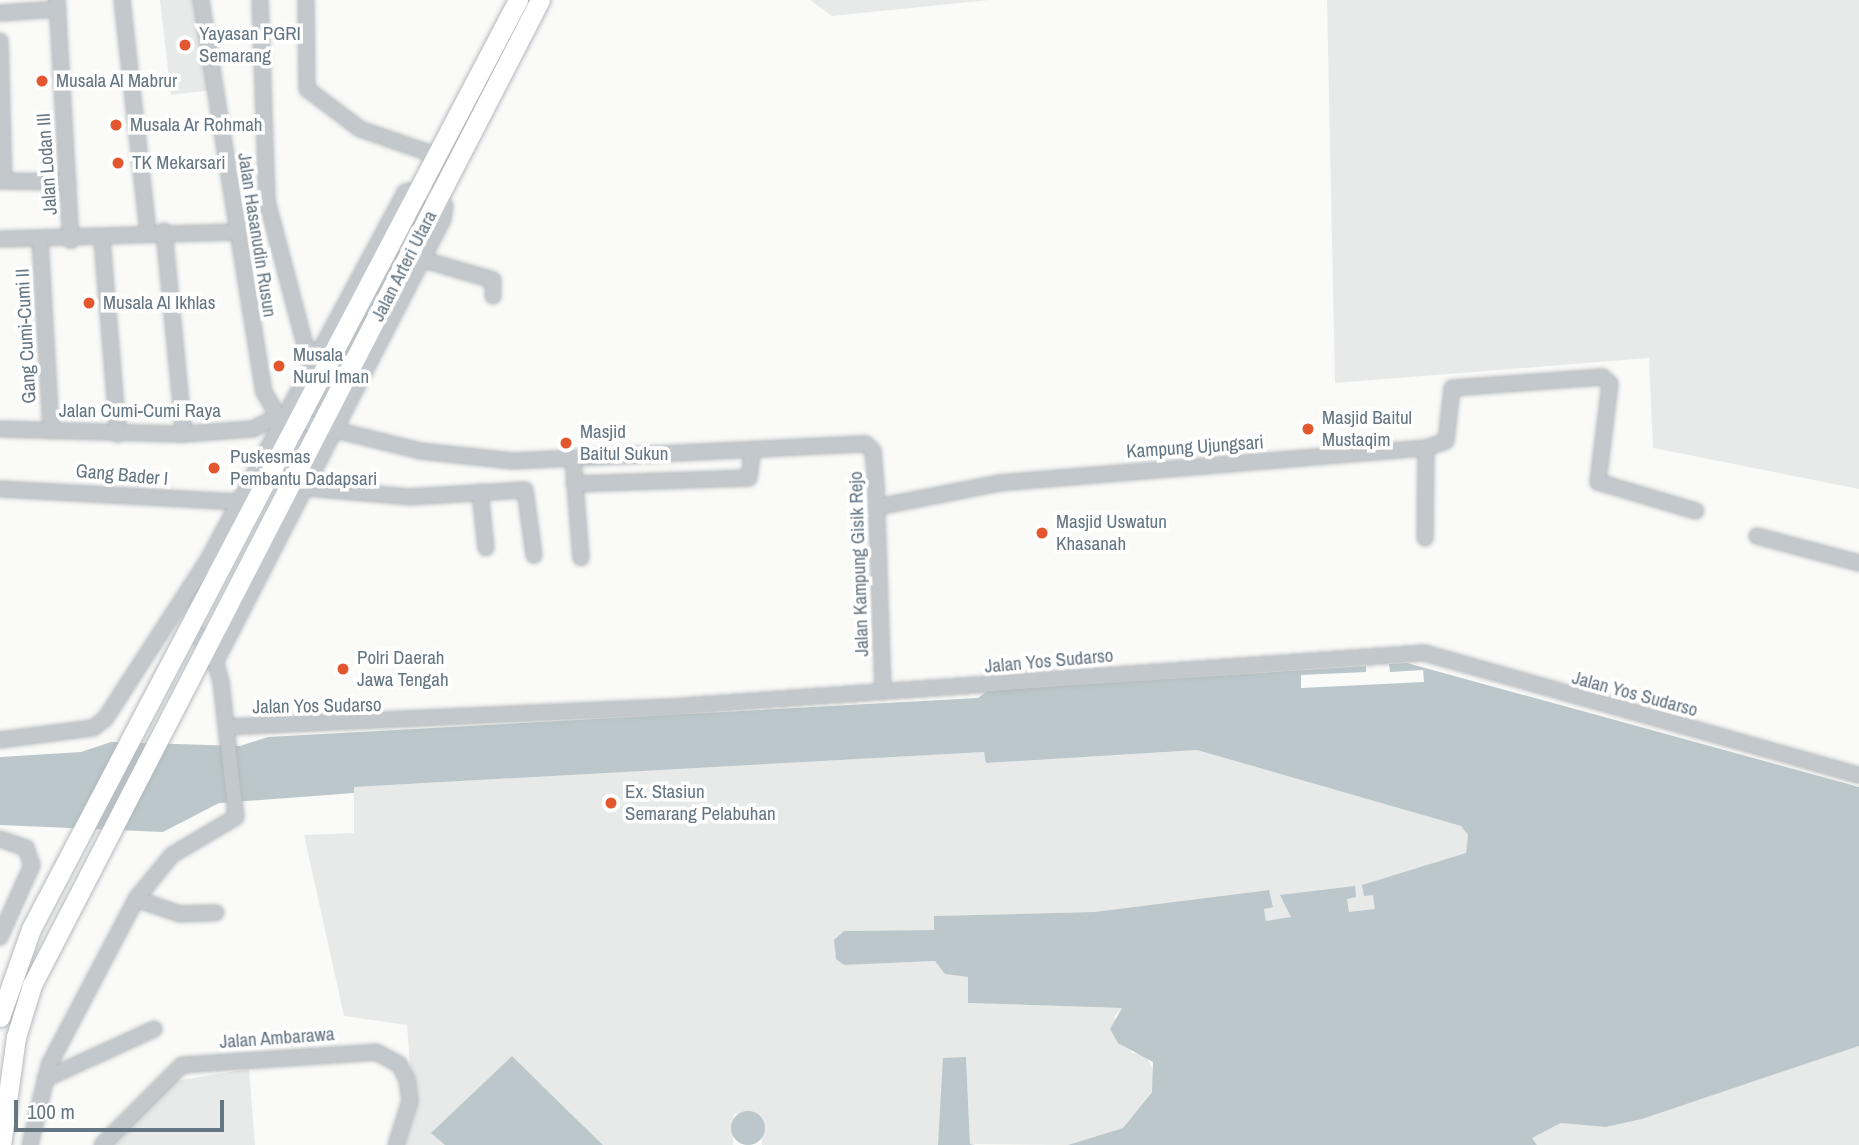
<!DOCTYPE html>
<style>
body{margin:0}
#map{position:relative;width:1859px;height:1145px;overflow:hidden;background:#fafaf8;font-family:"Archivo Narrow",sans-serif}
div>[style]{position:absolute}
.built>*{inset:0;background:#e8e9e9}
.water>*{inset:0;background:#bbc7cb}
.round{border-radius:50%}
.roads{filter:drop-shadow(0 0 2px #b4b9bd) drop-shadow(0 0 2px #b4b9bd)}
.minor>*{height:14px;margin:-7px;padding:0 7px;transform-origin:7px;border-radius:7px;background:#c3c8cc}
.highway>*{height:19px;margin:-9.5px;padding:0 9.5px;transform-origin:9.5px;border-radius:9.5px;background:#fff}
.dots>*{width:19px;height:19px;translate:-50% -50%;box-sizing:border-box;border:4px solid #fff;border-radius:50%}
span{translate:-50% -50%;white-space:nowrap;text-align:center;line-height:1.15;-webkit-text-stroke:7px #fff;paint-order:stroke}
.poi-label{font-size:19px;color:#657683}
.left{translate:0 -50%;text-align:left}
.street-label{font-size:19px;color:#657683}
.scale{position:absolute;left:14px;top:1100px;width:210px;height:32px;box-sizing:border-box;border:4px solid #657683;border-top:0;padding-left:9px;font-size:21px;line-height:24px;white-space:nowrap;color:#657683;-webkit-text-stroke:5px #fff;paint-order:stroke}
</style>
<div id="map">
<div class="built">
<div style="clip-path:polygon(160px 0,200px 0,211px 90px,171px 95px)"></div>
<div style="clip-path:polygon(810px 0,989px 0,832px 16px)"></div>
<div style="clip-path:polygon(1327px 0,1859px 0,1859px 489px,1653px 448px,1649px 358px,1335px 383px)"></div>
<div style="clip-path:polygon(1197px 750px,1461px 826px,1468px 835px,1466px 854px,1362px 885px,1373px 895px,1376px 909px,1349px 913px,1346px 898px,1290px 905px,1292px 917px,1266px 921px,1264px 908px,1273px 906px,1268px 890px,1094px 912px,934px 916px,934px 930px,844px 931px,844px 965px,936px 961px,945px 974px,968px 977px,968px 1003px,1122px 1008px,1114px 1017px,1132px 1053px,1146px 1055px,1154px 1072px,1152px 1091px,1123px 1128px,1068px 1145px,970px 1144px,966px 1058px,938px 1145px,762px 1145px,762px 1123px,740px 1114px,734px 1114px,733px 1145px,603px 1145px,512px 1056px,432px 1133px,445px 1145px,390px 1145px,414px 1116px,407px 1025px,344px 1016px,304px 835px,354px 833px,354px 787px,984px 752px,987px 763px)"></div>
<div style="clip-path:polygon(1859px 1046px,1859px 1145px,1537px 1145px,1532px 1138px,1561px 1123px,1606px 1127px,1642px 1119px)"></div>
<div style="clip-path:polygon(249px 1069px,255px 1145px,110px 1145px,175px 1081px)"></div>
</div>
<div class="water">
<div style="clip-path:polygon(1407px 663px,1859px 787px,1859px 1046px,1642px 1119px,1606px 1127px,1561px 1123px,1532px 1138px,1537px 1145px,1068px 1145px,1123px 1128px,1152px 1092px,1153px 1062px,1118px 1043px,1110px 1029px,1122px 1008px,968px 1003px,968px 977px,945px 974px,935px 961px,844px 965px,836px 959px,834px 940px,844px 931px,934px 930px,934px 916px,1094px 912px,1269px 890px,1273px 907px,1264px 909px,1266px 921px,1291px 917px,1280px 895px,1355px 886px,1356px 897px,1347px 899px,1349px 912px,1375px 909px,1373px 895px,1364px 896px,1362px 885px,1466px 853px,1468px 835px,1461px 826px,1197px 750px,986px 763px,984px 752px,354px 787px,354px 793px,219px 803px,163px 832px,0 825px,0 757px,81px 752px,111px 742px,240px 746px,268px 737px,978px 698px,987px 691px,1366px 666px,1366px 672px,1301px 675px,1301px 688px,1424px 682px,1423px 670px,1390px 672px,1389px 664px)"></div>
<div style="clip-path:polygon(512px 1056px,567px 1110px,603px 1145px,445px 1145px,431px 1133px)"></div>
<div style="clip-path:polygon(966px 1057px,970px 1144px,975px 1145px,938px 1145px,943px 1058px)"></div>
<div class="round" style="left:731px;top:1111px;width:34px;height:34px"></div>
</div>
<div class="roads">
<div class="minor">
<div style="left:57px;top:0;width:241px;rotate:86.7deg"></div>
<div style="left:122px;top:0;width:233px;rotate:83.6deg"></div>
<div style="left:201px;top:0;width:397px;rotate:80.9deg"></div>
<div style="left:264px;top:392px;width:28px;rotate:60deg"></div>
<div style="left:278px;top:416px;width:146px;rotate:13.8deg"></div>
<div style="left:420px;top:451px;width:94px;rotate:6.1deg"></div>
<div style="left:513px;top:461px;width:353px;rotate:-2.8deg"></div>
<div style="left:866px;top:444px;width:10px;rotate:45deg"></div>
<div style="left:873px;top:451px;width:38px;rotate:85deg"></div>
<div style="left:876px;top:489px;width:203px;rotate:88deg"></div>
<div style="left:260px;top:0;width:201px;rotate:88deg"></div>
<div style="left:267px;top:201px;width:149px;rotate:75.2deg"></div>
<div style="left:305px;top:345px;width:19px;rotate:43deg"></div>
<div style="left:306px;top:0;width:89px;rotate:89.4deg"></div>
<div style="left:307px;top:89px;width:66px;rotate:37deg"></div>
<div style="left:360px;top:129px;width:83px;rotate:19.1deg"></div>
<div style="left:0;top:13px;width:58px;rotate:-3.9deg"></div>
<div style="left:0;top:41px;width:140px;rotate:88.4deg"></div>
<div style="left:0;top:181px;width:68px;rotate:0.8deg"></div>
<div style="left:164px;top:231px;width:204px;rotate:84.4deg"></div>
<div style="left:0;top:239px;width:237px;rotate:-1.7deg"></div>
<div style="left:40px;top:239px;width:192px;rotate:86.7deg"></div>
<div style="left:102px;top:239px;width:196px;rotate:85.3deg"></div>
<div style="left:424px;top:260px;width:72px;rotate:16.2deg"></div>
<div style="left:493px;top:280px;width:16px;rotate:90deg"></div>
<div style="left:0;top:429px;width:184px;rotate:1.6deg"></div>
<div style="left:184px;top:434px;width:69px;rotate:-4.1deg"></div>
<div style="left:253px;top:429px;width:28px;rotate:-27deg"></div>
<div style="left:1426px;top:448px;width:21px;rotate:-19deg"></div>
<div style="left:1446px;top:441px;width:53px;rotate:-83.5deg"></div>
<div style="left:1452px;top:388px;width:151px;rotate:-4.2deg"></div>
<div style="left:1603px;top:377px;width:10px;rotate:45deg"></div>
<div style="left:1610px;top:384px;width:99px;rotate:97deg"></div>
<div style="left:1598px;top:482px;width:102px;rotate:16.5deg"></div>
<div style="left:573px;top:459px;width:99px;rotate:85.4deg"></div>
<div style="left:574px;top:484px;width:175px;rotate:-2deg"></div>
<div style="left:749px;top:478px;width:24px;rotate:-83deg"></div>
<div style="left:307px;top:488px;width:102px;rotate:5deg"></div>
<div style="left:409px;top:497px;width:116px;rotate:-3.5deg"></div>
<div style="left:525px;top:490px;width:66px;rotate:82.1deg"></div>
<div style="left:0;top:489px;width:239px;rotate:3.1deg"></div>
<div style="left:480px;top:492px;width:56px;rotate:83.9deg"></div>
<div style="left:877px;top:507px;width:124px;rotate:-11.1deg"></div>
<div style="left:999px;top:483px;width:428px;rotate:-4.7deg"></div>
<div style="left:1426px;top:448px;width:90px;rotate:90.6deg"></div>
<div style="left:1757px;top:536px;width:106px;rotate:14.8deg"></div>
<div style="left:227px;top:727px;width:455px;rotate:-2.6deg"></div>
<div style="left:682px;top:706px;width:744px;rotate:-4.09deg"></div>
<div style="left:1424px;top:653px;width:452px;rotate:15.7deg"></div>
<div style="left:0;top:740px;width:94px;rotate:-7.4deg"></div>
<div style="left:93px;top:728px;width:15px;rotate:-37deg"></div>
<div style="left:105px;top:719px;width:189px;rotate:-57.1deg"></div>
<div style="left:208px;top:560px;width:417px;rotate:-61.8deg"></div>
<div style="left:405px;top:192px;width:16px;rotate:-11deg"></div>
<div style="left:421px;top:189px;width:29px;rotate:35deg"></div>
<div style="left:445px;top:206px;width:13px;rotate:99deg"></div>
<div style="left:443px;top:219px;width:498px;rotate:117.2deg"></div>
<div style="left:0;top:839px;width:28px;rotate:19deg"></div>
<div style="left:26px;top:848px;width:18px;rotate:71deg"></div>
<div style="left:32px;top:865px;width:79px;rotate:114deg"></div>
<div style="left:136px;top:899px;width:46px;rotate:18.8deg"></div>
<div style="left:180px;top:914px;width:36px;rotate:-2deg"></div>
<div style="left:45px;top:1079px;width:120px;rotate:-24.6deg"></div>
<div style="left:30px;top:1145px;width:82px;rotate:-76.6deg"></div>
<div style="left:49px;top:1065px;width:187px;rotate:-62.3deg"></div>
<div style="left:136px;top:899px;width:57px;rotate:-50.7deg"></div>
<div style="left:172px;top:855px;width:74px;rotate:-30.7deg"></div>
<div style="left:236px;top:817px;width:136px;rotate:-96.3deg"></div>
<div style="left:221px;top:682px;width:41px;rotate:-105.4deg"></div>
<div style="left:210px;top:642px;width:25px;rotate:-153deg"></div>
<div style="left:102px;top:1145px;width:113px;rotate:-45deg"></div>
<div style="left:182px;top:1065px;width:194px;rotate:-3.8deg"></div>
<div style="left:376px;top:1052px;width:26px;rotate:28deg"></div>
<div style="left:399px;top:1064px;width:18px;rotate:63deg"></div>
<div style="left:407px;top:1080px;width:21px;rotate:82deg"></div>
<div style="left:410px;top:1101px;width:46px;rotate:107.7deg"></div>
</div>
<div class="highway">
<div style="left:0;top:1017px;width:93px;rotate:-70.6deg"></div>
<div style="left:31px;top:929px;width:1049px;rotate:-62.34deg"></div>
<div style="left:1px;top:1145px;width:109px;rotate:-82.1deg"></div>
<div style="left:16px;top:1037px;width:54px;rotate:-72.9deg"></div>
<div style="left:32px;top:985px;width:1108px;rotate:-62.72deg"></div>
</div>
</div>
<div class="dots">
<div style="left:185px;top:45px;background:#e4572e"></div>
<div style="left:42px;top:81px;background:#e4572e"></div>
<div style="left:116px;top:125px;background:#e4572e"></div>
<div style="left:118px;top:163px;background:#e4572e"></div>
<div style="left:89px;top:303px;background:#e4572e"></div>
<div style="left:279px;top:366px;background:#e4572e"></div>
<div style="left:1308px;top:429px;background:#e4572e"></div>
<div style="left:566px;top:443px;background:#e4572e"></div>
<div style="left:214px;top:468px;background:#e4572e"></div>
<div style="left:1042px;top:533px;background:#e4572e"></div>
<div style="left:343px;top:669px;background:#e4572e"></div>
<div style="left:611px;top:803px;background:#e4572e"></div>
</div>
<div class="poi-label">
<span class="left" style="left:199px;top:45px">Yayasan PGRI<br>Semarang</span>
<span class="left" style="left:56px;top:81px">Musala Al Mabrur</span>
<span class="left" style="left:130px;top:125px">Musala Ar Rohmah</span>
<span class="left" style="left:132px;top:163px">TK Mekarsari</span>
<span class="left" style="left:103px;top:303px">Musala Al Ikhlas</span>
<span class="left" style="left:293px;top:366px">Musala<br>Nurul Iman</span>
<span class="left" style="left:1322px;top:429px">Masjid Baitul<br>Mustaqim</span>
<span class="left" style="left:580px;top:443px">Masjid<br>Baitul Sukun</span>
<span class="left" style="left:230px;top:468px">Puskesmas<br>Pembantu Dadapsari</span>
<span class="left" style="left:1056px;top:533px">Masjid Uswatun<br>Khasanah</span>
<span class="left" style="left:357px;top:669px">Polri Daerah<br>Jawa Tengah</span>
<span class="left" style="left:625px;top:803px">Ex. Stasiun<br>Semarang Pelabuhan</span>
</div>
<div class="street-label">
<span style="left:47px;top:164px;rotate:-94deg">Jalan Lodan III</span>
<span style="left:257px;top:235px;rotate:81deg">Jalan Hasanudin Rusun</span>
<span style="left:404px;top:266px;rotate:-63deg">Jalan Arteri Utara</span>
<span style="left:26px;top:336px;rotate:-93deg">Gang Cumi-Cumi II</span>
<span style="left:140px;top:411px">Jalan Cumi-Cumi Raya</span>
<span style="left:1195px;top:447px;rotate:-4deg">Kampung Ujungsari</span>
<span style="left:122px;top:475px;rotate:5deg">Gang Bader I</span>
<span style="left:859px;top:564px;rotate:-92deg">Jalan Kampung Gisik Rejo</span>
<span style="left:1049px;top:661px;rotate:-5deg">Jalan Yos Sudarso</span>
<span style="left:1635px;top:694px;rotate:15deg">Jalan Yos Sudarso</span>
<span style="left:317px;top:706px;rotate:-1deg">Jalan Yos Sudarso</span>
<span style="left:277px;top:1038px;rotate:-4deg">Jalan Ambarawa</span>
</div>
<div class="scale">100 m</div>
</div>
